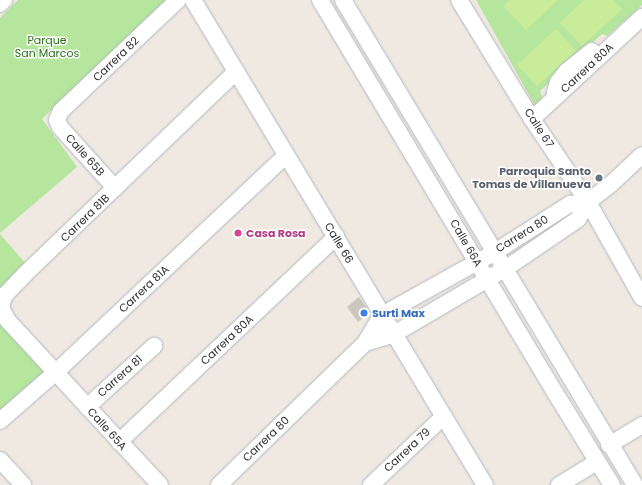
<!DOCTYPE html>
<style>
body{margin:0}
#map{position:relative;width:642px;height:485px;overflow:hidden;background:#efe9e1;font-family:Poppins,sans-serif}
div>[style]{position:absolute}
.green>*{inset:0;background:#b6e59e}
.pitch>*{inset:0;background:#c9ec9a}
.building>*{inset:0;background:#cbc7bf}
.roads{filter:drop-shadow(0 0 1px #b4b7c1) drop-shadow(0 0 1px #b4b7c1)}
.minor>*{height:16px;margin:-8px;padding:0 8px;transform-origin:8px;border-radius:8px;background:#fff}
.dots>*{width:11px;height:11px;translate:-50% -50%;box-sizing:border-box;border:2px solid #fff;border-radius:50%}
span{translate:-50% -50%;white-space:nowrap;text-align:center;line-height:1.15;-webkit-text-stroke:3px #fff;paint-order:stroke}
.park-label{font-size:11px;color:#2c6e1b}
.street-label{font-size:11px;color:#2e2e2e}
.worship-label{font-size:11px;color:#5b616d;font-weight:700}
.right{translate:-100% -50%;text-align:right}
.hotel-label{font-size:11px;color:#b23c85;font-weight:700}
.left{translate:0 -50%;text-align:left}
.shop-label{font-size:11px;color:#366cbe;font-weight:700}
</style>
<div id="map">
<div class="green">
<div style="clip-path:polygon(18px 0,167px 0,42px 119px,77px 167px,0 233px,0 18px)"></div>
<div style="clip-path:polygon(476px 0,642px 0,642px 5px,607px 36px,602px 34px,540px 91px,543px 99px,535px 106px)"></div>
<div style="clip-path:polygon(0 234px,26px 264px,0 292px)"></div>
<div style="clip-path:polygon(0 322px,47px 375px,0 412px)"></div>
</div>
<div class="pitch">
<div style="clip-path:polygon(510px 0,558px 0,526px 30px,503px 6px)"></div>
<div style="clip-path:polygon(584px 0,613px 0,622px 9px,582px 46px,560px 23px)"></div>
<div style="clip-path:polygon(556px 29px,576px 51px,537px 86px,517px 65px)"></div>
</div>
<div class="building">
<div style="clip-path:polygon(359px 297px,370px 312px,358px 322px,347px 307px)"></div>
</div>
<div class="roads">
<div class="minor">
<div style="left:193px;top:0;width:566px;rotate:58.95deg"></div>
<div style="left:320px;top:0;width:465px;rotate:59.1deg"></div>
<div style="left:559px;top:399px;width:101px;rotate:58.4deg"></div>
<div style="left:343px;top:0;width:566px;rotate:58.95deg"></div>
<div style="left:459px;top:0;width:140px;rotate:58.5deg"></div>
<div style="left:532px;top:119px;width:100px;rotate:56deg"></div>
<div style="left:588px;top:202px;width:110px;rotate:60.6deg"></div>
<div style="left:0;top:4px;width:6px;rotate:-45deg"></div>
<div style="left:555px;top:92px;width:10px;rotate:-73deg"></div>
<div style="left:558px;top:82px;width:14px;rotate:-51deg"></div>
<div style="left:567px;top:71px;width:32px;rotate:-39deg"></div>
<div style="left:532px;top:119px;width:150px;rotate:-42.8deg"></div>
<div style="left:115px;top:188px;width:82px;rotate:-132deg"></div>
<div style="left:60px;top:127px;width:8px;rotate:-113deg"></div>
<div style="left:57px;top:120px;width:10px;rotate:-66deg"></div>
<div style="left:61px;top:111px;width:161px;rotate:-43.5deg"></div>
<div style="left:365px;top:343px;width:30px;rotate:-17deg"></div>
<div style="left:394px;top:334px;width:129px;rotate:-30.4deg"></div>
<div style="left:505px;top:269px;width:88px;rotate:-34.4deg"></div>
<div style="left:578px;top:219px;width:20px;rotate:-60deg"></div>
<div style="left:588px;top:202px;width:29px;rotate:-38deg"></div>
<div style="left:611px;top:184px;width:42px;rotate:-43.1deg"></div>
<div style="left:87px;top:407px;width:91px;rotate:-42.3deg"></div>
<div style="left:0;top:421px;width:74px;rotate:-41.2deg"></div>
<div style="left:56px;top:372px;width:316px;rotate:-43.3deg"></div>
<div style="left:119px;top:442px;width:299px;rotate:-43.4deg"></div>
<div style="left:609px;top:445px;width:39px;rotate:-31deg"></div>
<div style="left:0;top:460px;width:34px;rotate:47deg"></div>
<div style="left:160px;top:485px;width:224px;rotate:-132.8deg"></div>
<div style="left:8px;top:321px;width:15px;rotate:-118deg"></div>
<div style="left:1px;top:308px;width:12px;rotate:-76deg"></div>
<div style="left:4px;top:296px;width:29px;rotate:-46deg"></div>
<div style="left:24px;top:275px;width:294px;rotate:-43.8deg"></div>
<div style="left:219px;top:485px;width:204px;rotate:-44.2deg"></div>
<div style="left:365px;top:343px;width:33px;rotate:-59deg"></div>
<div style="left:382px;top:315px;width:129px;rotate:-29.1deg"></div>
<div style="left:495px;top:252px;width:89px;rotate:-32.6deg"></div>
<div style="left:570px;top:204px;width:18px;rotate:-6deg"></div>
<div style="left:371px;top:485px;width:100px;rotate:-43.4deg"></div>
<div style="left:559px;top:485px;width:44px;rotate:-31.2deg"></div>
</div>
</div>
<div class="dots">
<div style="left:599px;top:178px;background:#6b7280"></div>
<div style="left:238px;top:233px;background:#d1479c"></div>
<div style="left:364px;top:313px;background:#3f7fe0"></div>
</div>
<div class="park-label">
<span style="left:47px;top:47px">Parque<br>San Marcos</span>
</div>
<div class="street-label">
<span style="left:116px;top:59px;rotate:-44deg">Carrera 82</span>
<span style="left:587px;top:68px;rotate:-43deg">Carrera 80A</span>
<span style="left:539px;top:128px;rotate:57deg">Calle 67</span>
<span style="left:85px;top:155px;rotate:48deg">Calle 65B</span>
<span style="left:85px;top:218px;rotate:-44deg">Carrera 81B</span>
<span style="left:522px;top:234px;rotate:-32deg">Carrera 80</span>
<span style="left:339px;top:243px;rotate:59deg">Calle 66</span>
<span style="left:466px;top:243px;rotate:60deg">Calle 66A</span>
<span style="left:144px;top:289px;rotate:-43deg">Carrera 81A</span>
<span style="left:227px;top:340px;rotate:-43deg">Carrera 80A</span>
<span style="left:120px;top:376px;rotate:-42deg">Carrera 81</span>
<span style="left:107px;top:429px;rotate:48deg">Calle 65A</span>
<span style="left:266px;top:439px;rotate:-44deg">Carrera 80</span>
<span style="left:407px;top:450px;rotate:-43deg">Carrera 79</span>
</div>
<div class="worship-label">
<span class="right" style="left:591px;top:178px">Parroquia Santo<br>Tomas de Villanueva</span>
</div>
<div class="hotel-label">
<span class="left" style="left:246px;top:233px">Casa Rosa</span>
</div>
<div class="shop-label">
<span class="left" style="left:372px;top:313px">Surti Max</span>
</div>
</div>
